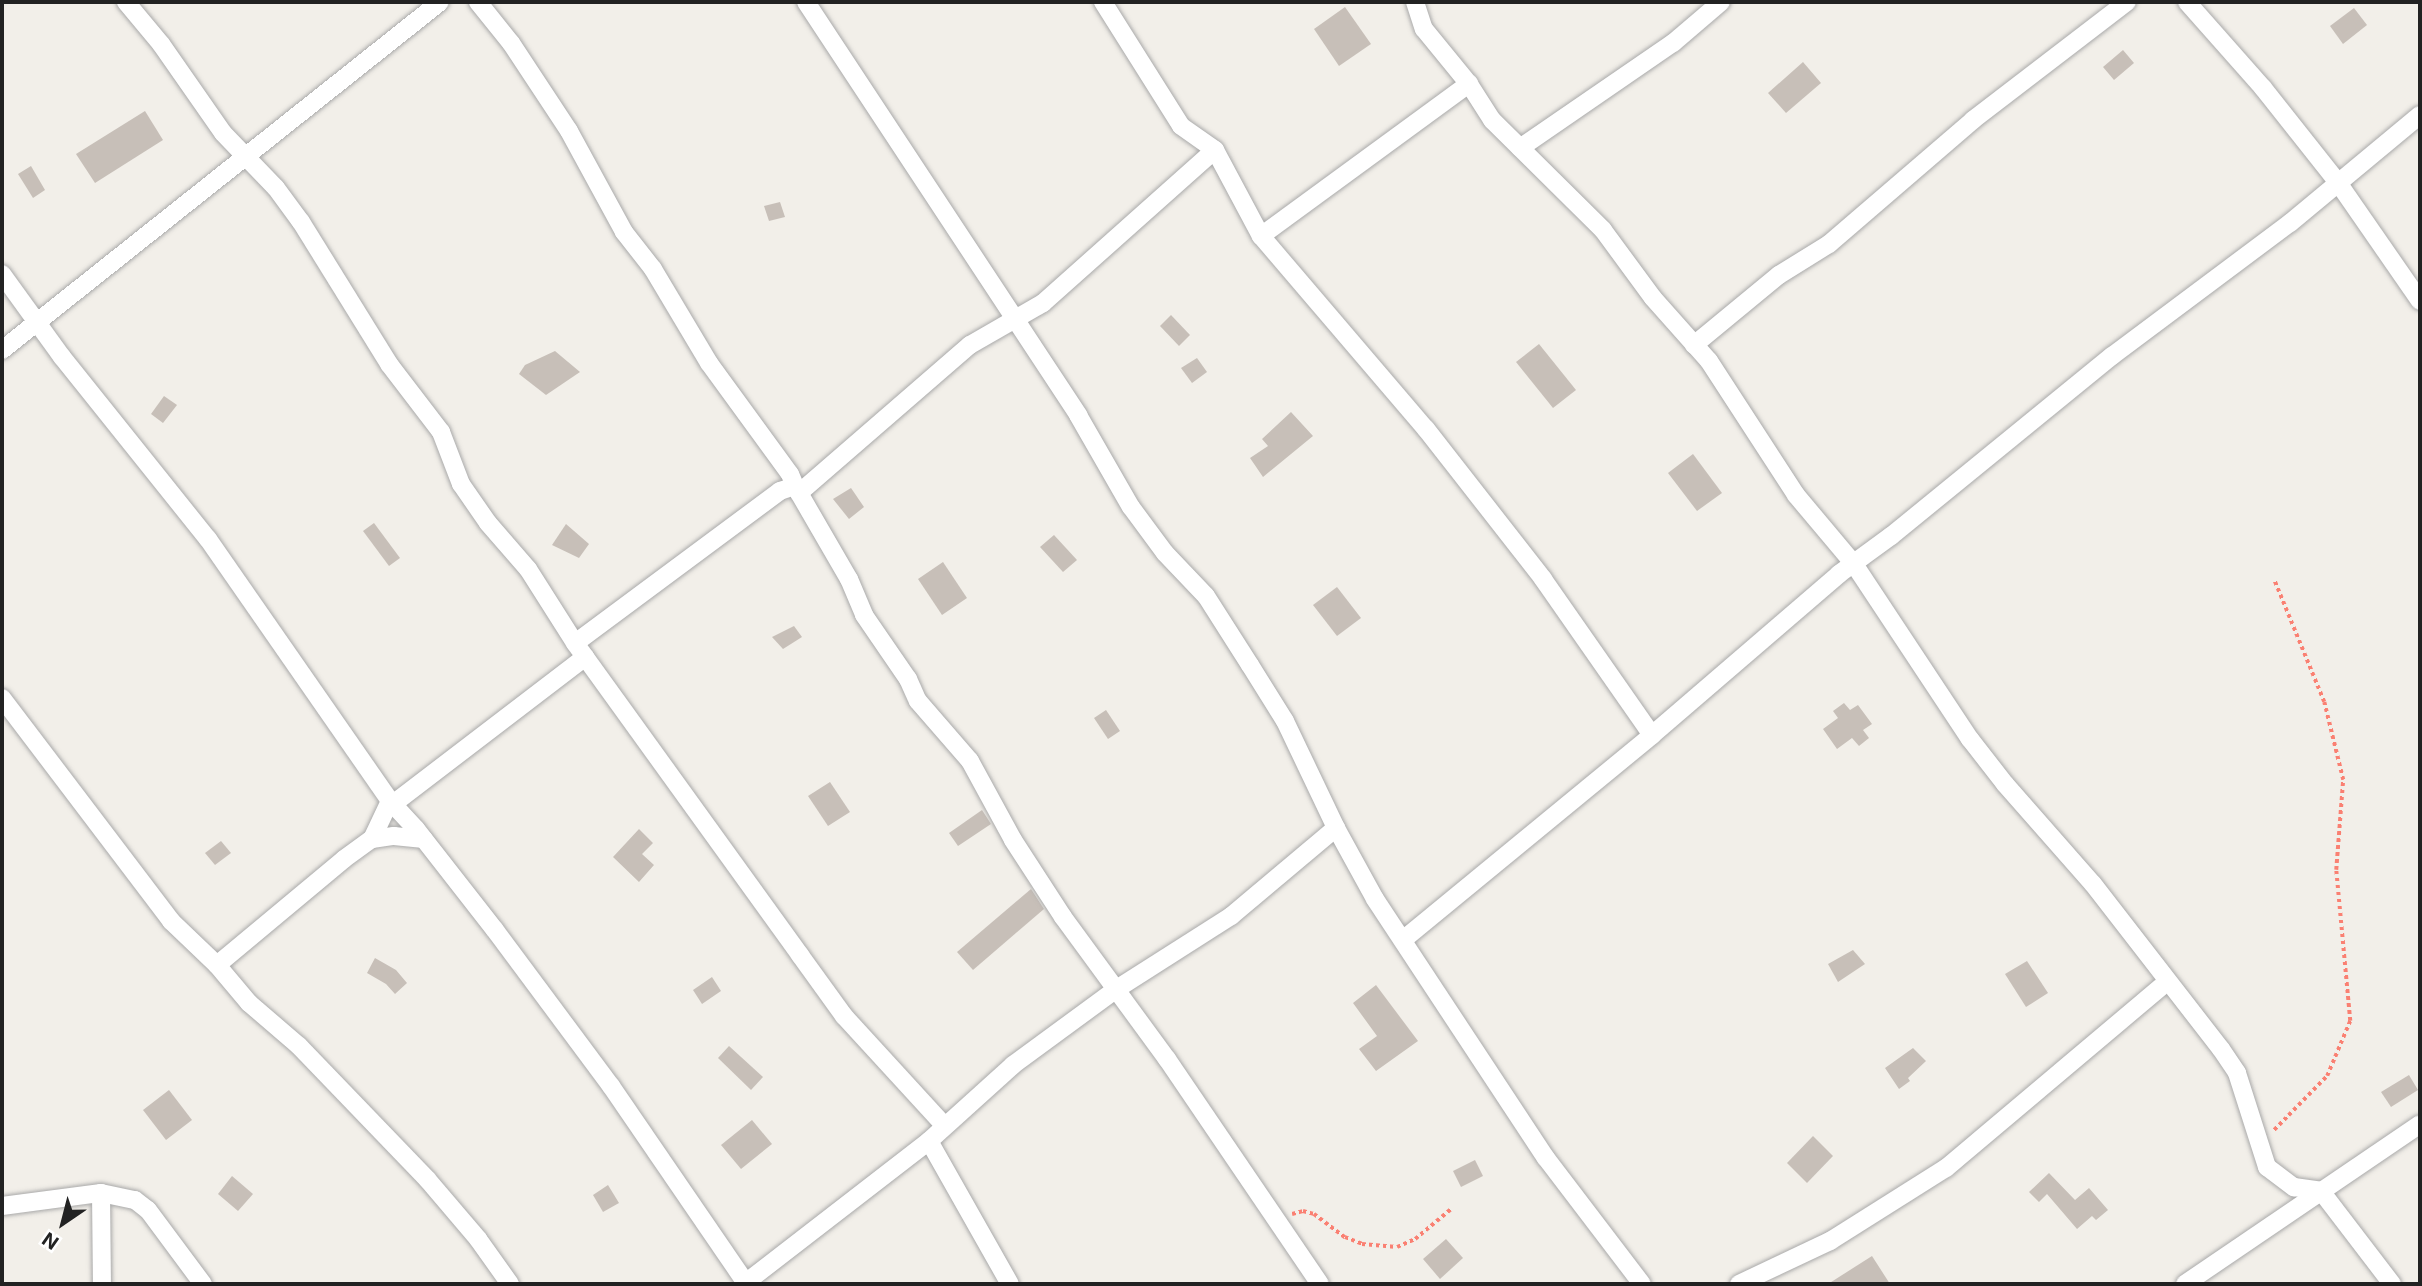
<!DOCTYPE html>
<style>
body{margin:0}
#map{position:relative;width:2422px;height:1286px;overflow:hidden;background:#f2efe9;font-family:Inter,sans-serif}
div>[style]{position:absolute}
.building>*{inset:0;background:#c7bfb8}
.path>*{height:3.5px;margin-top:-1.75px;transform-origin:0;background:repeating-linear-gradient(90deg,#fa8072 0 3.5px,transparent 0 7px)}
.roads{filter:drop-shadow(0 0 2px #a9a9a9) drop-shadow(0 0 2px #a9a9a9)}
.minor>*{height:18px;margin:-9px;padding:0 9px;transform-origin:9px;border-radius:9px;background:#fff}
span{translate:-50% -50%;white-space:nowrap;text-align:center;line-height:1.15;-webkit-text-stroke:7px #fff;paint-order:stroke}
.frame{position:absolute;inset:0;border:4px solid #222;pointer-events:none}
.north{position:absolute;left:28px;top:1188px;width:70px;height:70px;-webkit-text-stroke:5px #fff;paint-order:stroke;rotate:215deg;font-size:19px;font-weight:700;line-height:28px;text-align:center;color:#222}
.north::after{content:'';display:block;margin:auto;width:24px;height:32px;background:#222;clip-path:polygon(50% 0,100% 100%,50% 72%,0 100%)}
</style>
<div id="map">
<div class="building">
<div style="clip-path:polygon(1345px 7px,1371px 44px,1339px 66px,1314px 29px)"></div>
<div style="clip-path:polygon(2354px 8px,2367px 25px,2343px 44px,2330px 26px)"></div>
<div style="clip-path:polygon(2123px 50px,2134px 63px,2114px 80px,2103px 67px)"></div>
<div style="clip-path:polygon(1803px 62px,1821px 83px,1786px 113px,1768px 93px)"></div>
<div style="clip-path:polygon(145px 111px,163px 140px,95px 183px,76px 154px)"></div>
<div style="clip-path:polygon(31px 166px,45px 190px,33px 198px,18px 174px)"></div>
<div style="clip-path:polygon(780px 202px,785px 217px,769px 221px,764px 206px)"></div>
<div style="clip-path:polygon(1171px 315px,1190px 335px,1179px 346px,1160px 326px)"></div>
<div style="clip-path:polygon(1539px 344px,1576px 390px,1553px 408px,1516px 362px)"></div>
<div style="clip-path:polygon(555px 351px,580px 372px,546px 395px,519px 374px,525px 365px)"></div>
<div style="clip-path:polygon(1197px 358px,1207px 372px,1192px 383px,1181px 368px)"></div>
<div style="clip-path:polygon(164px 396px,177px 405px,163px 423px,151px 414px)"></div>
<div style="clip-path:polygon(1291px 412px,1313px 436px,1263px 477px,1250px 458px,1268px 446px,1262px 439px)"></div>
<div style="clip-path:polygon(1693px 454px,1722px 493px,1697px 511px,1668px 473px)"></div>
<div style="clip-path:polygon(851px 488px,864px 507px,849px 519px,833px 499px)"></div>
<div style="clip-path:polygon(374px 523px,400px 558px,389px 566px,363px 531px)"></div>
<div style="clip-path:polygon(566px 524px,589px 544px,579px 558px,552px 545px)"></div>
<div style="clip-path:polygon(1054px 535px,1077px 560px,1063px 572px,1040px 547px)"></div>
<div style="clip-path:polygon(943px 562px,967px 598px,942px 615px,918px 579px)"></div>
<div style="clip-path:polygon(1337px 587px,1361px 618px,1337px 636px,1313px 605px)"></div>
<div style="clip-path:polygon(794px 626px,802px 637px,783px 649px,772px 637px)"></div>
<div style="clip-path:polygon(1844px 703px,1850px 710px,1858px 705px,1872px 724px,1863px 730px,1869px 738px,1859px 746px,1852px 738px,1837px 749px,1823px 729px,1838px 718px,1833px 711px)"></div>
<div style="clip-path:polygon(1106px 710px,1120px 731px,1108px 739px,1094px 718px)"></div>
<div style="clip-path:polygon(830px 782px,850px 812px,828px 826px,808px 796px)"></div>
<div style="clip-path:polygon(982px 810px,991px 824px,958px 846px,949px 833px)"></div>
<div style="clip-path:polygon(639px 829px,653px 843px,642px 854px,654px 865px,639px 882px,613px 857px)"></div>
<div style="clip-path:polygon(221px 841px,231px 853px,215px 865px,205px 853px)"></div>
<div style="clip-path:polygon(1031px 889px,1044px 909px,973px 970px,957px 952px)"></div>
<div style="clip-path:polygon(1853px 950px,1865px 964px,1838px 982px,1828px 964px)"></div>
<div style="clip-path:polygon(375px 958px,396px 970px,407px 983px,395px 994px,386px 984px,367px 973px)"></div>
<div style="clip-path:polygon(2027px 961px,2048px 993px,2026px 1007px,2005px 974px)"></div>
<div style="clip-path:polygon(712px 977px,721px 991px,702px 1004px,693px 990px)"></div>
<div style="clip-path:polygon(1376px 985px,1418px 1041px,1376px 1071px,1359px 1049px,1377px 1036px,1353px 1003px)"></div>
<div style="clip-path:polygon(729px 1046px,763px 1077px,751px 1090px,718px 1058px)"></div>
<div style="clip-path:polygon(1913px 1048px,1926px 1061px,1908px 1078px,1910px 1081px,1899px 1089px,1885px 1068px)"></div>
<div style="clip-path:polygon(2409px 1075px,2418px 1090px,2391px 1107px,2381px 1092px)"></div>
<div style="clip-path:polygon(169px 1090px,192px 1120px,166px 1140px,143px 1110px)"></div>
<div style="clip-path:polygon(752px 1120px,772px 1144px,741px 1169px,721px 1145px)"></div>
<div style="clip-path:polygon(1813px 1136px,1833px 1156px,1807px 1183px,1787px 1163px)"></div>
<div style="clip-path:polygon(1475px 1160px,1483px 1176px,1461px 1187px,1453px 1171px)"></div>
<div style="clip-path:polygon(2049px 1173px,2075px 1200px,2089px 1188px,2108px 1210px,2096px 1220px,2092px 1216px,2077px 1229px,2047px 1194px,2039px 1202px,2029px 1192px)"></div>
<div style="clip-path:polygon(232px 1176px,253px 1194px,238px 1211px,218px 1194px)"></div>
<div style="clip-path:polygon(608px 1185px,619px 1203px,603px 1212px,593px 1195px)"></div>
<div style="clip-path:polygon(1446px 1239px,1463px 1258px,1440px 1279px,1423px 1259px)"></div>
<div style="clip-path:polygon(1872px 1256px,1890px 1284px,1828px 1284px)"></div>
</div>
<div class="path">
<div style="left:2274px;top:1130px;width:76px;rotate:-45.5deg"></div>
<div style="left:2327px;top:1076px;width:60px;rotate:-67.3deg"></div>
<div style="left:2350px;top:1021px;width:152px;rotate:-95.3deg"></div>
<div style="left:2336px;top:870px;width:90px;rotate:-85.6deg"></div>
<div style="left:2343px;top:780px;width:80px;rotate:-103.7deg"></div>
<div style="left:2324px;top:702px;width:132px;rotate:-112.3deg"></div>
<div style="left:1292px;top:1214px;width:11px;rotate:-15deg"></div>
<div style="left:1303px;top:1211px;width:11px;rotate:15deg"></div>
<div style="left:1314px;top:1214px;width:39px;rotate:37deg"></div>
<div style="left:1345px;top:1237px;width:18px;rotate:22deg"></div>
<div style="left:1362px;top:1244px;width:35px;rotate:5deg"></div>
<div style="left:1397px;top:1247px;width:20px;rotate:-24deg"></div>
<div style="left:1415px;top:1239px;width:47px;rotate:-39.8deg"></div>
</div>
<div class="roads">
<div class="minor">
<div style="left:126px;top:2px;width:55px;rotate:50.2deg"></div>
<div style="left:161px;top:44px;width:108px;rotate:55.1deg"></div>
<div style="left:223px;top:133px;width:76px;rotate:46.1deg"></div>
<div style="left:276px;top:188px;width:42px;rotate:53.7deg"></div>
<div style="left:301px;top:222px;width:167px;rotate:58.2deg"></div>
<div style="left:389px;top:364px;width:86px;rotate:52.6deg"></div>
<div style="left:441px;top:432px;width:56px;rotate:69deg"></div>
<div style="left:461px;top:484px;width:47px;rotate:55.3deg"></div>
<div style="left:488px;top:523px;width:61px;rotate:49deg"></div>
<div style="left:528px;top:569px;width:88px;rotate:57.6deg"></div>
<div style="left:575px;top:643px;width:385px;rotate:54.2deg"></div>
<div style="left:800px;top:955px;width:75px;rotate:54.2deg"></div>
<div style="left:844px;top:1016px;width:148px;rotate:47.5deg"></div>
<div style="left:478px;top:2px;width:53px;rotate:51.2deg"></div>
<div style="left:511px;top:43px;width:105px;rotate:56.6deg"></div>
<div style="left:569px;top:131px;width:115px;rotate:61.4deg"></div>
<div style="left:624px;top:232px;width:47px;rotate:51.9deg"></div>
<div style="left:653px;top:269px;width:109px;rotate:59.2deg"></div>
<div style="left:709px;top:363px;width:137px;rotate:53.9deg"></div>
<div style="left:790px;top:474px;width:13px;rotate:67deg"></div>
<div style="left:795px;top:486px;width:16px;rotate:162deg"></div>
<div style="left:780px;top:491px;width:255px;rotate:143.4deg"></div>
<div style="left:806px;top:2px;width:495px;rotate:56.6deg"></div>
<div style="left:1078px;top:415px;width:106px;rotate:60.1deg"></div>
<div style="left:1131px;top:507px;width:57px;rotate:53.5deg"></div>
<div style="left:1165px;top:553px;width:59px;rotate:46.4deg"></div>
<div style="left:1206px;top:596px;width:82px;rotate:57.5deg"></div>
<div style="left:1250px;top:665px;width:66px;rotate:58deg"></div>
<div style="left:1285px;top:721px;width:119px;rotate:64.5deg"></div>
<div style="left:1336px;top:828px;width:81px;rotate:61.2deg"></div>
<div style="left:1375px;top:899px;width:310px;rotate:56.6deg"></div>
<div style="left:1546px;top:1158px;width:158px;rotate:52.7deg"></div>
<div style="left:1103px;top:2px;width:146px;rotate:57.8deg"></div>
<div style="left:1181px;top:126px;width:42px;rotate:35.2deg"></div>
<div style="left:1215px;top:150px;width:98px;rotate:61.9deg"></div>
<div style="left:1261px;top:236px;width:254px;rotate:49.5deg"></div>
<div style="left:1426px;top:429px;width:190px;rotate:52deg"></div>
<div style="left:1543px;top:579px;width:190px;rotate:55.1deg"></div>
<div style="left:1415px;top:2px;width:28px;rotate:72deg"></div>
<div style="left:1424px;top:29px;width:71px;rotate:50.7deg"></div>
<div style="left:1469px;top:84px;width:43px;rotate:57.4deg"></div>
<div style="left:1492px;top:120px;width:156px;rotate:44.7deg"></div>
<div style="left:1603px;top:230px;width:84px;rotate:53.7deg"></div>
<div style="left:1653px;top:298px;width:84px;rotate:48.4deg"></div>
<div style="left:1709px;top:361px;width:160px;rotate:57deg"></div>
<div style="left:1796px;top:495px;width:90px;rotate:50deg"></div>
<div style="left:1854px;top:564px;width:210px;rotate:56.5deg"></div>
<div style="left:1970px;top:739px;width:57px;rotate:52.1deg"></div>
<div style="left:2005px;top:784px;width:133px;rotate:48.7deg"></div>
<div style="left:2093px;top:884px;width:209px;rotate:52.2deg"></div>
<div style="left:2221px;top:1049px;width:29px;rotate:56deg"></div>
<div style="left:2237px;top:1073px;width:99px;rotate:72.3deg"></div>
<div style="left:2267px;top:1167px;width:34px;rotate:37deg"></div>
<div style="left:2294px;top:1187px;width:27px;rotate:8deg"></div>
<div style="left:2321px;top:1191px;width:117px;rotate:52.6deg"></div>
<div style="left:2187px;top:2px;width:115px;rotate:48.5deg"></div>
<div style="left:2263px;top:88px;width:122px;rotate:51.6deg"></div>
<div style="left:2339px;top:184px;width:142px;rotate:55.3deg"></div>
<div style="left:1520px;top:148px;width:186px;rotate:-34.5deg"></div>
<div style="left:1673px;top:43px;width:63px;rotate:-40.5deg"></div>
<div style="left:1261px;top:236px;width:258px;rotate:-36.2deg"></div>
<div style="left:2px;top:274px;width:102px;rotate:54.1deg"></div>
<div style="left:62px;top:357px;width:233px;rotate:51.3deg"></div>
<div style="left:208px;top:539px;width:319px;rotate:55.2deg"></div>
<div style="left:390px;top:801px;width:38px;rotate:47deg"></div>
<div style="left:416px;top:829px;width:128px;rotate:52deg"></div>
<div style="left:495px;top:930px;width:194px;rotate:53.4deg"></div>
<div style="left:611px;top:1086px;width:239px;rotate:55.6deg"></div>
<div style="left:1694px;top:345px;width:110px;rotate:-39.5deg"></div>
<div style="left:1779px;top:275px;width:59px;rotate:-31.8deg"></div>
<div style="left:1829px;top:244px;width:190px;rotate:-40.7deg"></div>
<div style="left:1973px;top:120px;width:194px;rotate:-37.5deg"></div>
<div style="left:2px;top:350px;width:559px;rotate:-38.47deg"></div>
<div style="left:795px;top:486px;width:108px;rotate:59.9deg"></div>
<div style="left:849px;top:579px;width:39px;rotate:67deg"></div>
<div style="left:864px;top:615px;width:78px;rotate:55.5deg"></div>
<div style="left:908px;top:679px;width:24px;rotate:66deg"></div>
<div style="left:918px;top:701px;width:79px;rotate:49.1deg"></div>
<div style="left:970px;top:761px;width:90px;rotate:61.4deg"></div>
<div style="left:1013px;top:840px;width:92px;rotate:57deg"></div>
<div style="left:1063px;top:917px;width:176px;rotate:53.8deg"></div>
<div style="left:1167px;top:1059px;width:272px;rotate:55.8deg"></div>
<div style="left:799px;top:493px;width:226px;rotate:-40.9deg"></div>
<div style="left:970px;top:345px;width:84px;rotate:-29.9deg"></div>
<div style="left:1043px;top:303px;width:230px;rotate:-41.7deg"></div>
<div style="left:2px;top:698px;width:280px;rotate:52.8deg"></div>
<div style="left:171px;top:921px;width:64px;rotate:43.7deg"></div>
<div style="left:217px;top:965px;width:50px;rotate:49.9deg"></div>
<div style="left:249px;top:1003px;width:66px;rotate:40.7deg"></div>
<div style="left:299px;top:1046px;width:185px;rotate:46.1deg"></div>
<div style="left:427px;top:1179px;width:79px;rotate:49.6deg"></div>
<div style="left:478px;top:1239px;width:55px;rotate:54.6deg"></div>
<div style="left:393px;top:804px;width:242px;rotate:-37.4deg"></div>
<div style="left:372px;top:839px;width:42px;rotate:-64.7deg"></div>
<div style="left:1404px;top:939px;width:321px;rotate:-39.4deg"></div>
<div style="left:1652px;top:735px;width:247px;rotate:-40.7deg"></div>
<div style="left:1839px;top:574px;width:64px;rotate:-36.2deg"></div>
<div style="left:1891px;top:536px;width:285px;rotate:-39.2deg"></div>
<div style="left:2112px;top:356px;width:222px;rotate:-36.8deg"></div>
<div style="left:2290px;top:223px;width:169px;rotate:-39.7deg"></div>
<div style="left:217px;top:965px;width:165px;rotate:-39.8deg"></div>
<div style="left:344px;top:859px;width:34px;rotate:-36deg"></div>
<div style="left:372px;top:839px;width:22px;rotate:-8deg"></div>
<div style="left:394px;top:836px;width:30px;rotate:6deg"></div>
<div style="left:929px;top:1141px;width:164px;rotate:60.5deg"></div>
<div style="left:101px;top:1193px;width:91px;rotate:89.4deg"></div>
<div style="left:2px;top:1206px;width:100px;rotate:-7.5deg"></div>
<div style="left:101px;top:1193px;width:35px;rotate:12deg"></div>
<div style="left:135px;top:1200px;width:16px;rotate:38deg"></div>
<div style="left:148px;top:1210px;width:92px;rotate:53.4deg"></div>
<div style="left:744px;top:1284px;width:234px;rotate:-37.7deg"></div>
<div style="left:929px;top:1141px;width:113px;rotate:-42.1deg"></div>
<div style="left:1013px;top:1065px;width:127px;rotate:-36.3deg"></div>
<div style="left:1115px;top:990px;width:138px;rotate:-32.5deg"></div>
<div style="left:1231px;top:916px;width:137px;rotate:-40deg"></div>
<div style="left:1739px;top:1284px;width:101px;rotate:-25.3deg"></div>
<div style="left:1830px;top:1241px;width:137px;rotate:-32.2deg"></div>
<div style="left:1946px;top:1168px;width:281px;rotate:-40.1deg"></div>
<div style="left:2185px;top:1284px;width:284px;rotate:-34.2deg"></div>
</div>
</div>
<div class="frame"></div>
<div class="north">N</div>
</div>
